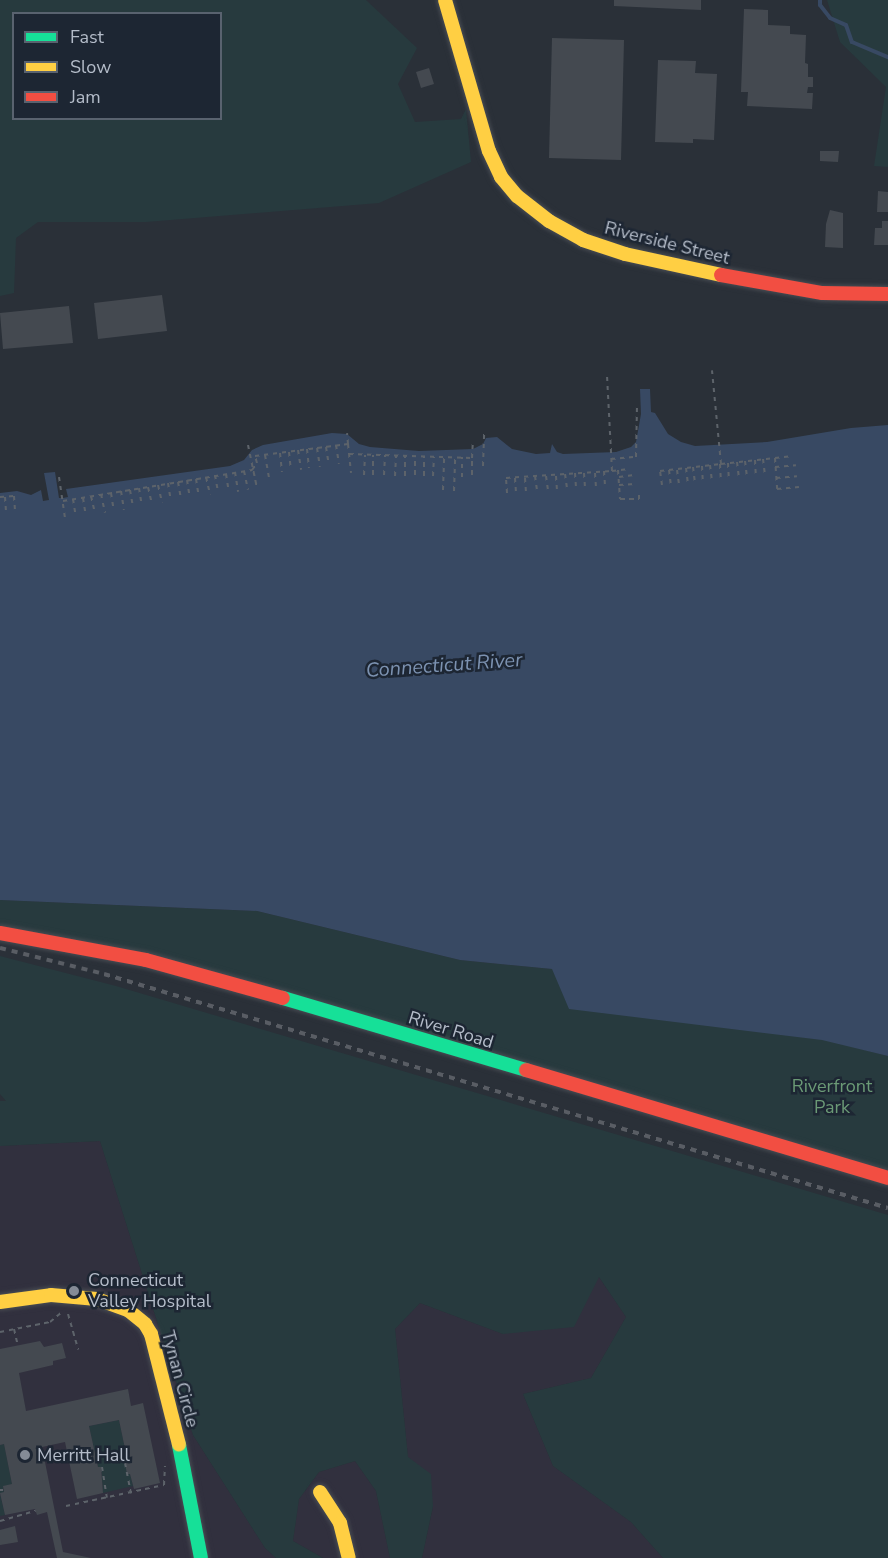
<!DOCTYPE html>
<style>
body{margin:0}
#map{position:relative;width:888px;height:1558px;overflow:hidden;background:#2a3038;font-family:"Nunito Sans",sans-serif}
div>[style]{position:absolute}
.medical>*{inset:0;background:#31303e}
.green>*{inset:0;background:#273a3e}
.water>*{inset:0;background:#384963}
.stream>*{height:4px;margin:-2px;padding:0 2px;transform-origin:2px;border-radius:2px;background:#384963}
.building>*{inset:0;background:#444950}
.path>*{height:2px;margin-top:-1px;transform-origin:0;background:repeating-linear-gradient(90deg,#5d636a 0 4.5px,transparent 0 9px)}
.roads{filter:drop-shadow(0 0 2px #484c53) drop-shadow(0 0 2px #484c53)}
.fast>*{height:14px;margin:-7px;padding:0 7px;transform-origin:7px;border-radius:7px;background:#16e098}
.slow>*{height:14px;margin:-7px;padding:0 7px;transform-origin:7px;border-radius:7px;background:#ffcf43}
.jam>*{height:14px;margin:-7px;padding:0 7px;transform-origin:7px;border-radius:7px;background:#f24e42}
.rail>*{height:4px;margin-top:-2px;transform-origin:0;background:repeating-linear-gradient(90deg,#595d64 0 6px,transparent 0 12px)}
.dots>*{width:16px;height:16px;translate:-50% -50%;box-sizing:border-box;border:3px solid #1d2633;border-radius:50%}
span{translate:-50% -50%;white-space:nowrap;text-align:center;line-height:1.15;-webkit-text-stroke:5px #1d2633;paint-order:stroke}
.street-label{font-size:18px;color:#b4bcc9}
.park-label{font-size:18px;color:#6b9a76}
.poi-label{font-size:18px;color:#b4bcc9}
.left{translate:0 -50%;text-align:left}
.water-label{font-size:20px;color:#7c92b1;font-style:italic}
.legend{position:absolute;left:12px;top:12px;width:210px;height:108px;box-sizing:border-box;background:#1d2633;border:2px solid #59626f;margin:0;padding:8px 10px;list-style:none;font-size:18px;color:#b4bcc9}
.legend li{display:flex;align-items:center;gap:12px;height:30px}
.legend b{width:30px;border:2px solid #59626f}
</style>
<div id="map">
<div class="medical">
<div style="clip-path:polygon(100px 1141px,193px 1435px,265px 1548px,276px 1558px,0 1558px,0 1146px)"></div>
<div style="clip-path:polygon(599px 1277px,626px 1317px,591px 1378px,523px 1394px,553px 1466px,631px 1522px,663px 1558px,422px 1558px,433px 1507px,408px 1457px,395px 1329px,420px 1303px,503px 1334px)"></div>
<div style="clip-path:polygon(355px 1461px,376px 1491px,390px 1558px,323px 1558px,293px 1541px,299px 1499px,319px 1472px)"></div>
</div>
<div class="green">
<div style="clip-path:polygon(evenodd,0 0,366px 0,417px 48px,398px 84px,415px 122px,461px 119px,466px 109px,471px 162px,379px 203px,146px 222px,38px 222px,16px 238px,14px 293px,0 296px,0 0,14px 14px,220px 14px,220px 118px,14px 118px,14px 14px)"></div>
<div style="clip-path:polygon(827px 0,888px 0,888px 167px,874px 166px,886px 87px,840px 42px)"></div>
<div style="clip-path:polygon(0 900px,257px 911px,460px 960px,552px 969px,888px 1056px,888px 1170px,0 927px)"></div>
<div style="clip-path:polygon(0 956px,116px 986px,888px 1215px,888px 1558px,663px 1558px,631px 1522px,553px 1466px,523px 1394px,591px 1378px,626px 1317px,599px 1277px,574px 1327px,503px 1334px,420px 1303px,395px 1329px,408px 1457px,431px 1474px,433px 1506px,422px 1558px,390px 1558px,376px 1491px,355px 1461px,319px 1472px,299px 1499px,293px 1541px,323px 1558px,276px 1558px,265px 1548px,193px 1435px,100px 1141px,0 1146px,0 1101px,6px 1101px,0 1094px)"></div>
<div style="clip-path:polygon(119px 1420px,128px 1463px,126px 1464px,127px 1474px,130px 1474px,133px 1486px,103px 1493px,101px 1467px,98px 1467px,89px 1426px)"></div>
<div style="clip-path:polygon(4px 1444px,12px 1484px,3px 1487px,4px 1492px,0 1494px,5px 1515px,0 1516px,0 1445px)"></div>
</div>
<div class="water">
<div style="clip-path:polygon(640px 389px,650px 389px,651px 412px,655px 413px,668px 434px,681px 442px,695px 446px,767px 442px,851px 428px,888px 425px,888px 1056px,822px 1040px,569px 1009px,552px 969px,460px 960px,257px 911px,0 900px,0 493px,17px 491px,31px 495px,41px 490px,43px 501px,49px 500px,44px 473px,55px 472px,59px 498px,63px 498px,68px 497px,66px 489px,230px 466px,244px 460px,252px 450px,263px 445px,332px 433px,347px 434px,359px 444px,370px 447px,419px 451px,473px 449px,483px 444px,486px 438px,497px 437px,512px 449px,536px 454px,550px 453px,552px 444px,557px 452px,563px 454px,616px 452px,631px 447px,636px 442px,641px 414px)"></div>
</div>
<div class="stream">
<div style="left:820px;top:0;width:5px;rotate:90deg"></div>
<div style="left:820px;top:5px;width:16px;rotate:52deg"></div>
<div style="left:830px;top:18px;width:17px;rotate:24deg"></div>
<div style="left:846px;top:25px;width:18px;rotate:71deg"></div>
<div style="left:852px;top:42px;width:39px;rotate:23deg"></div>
</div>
<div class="building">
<div style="clip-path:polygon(614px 0,701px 0,701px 10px,614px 6px)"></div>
<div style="clip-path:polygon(744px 9px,768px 10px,768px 25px,790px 26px,790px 34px,806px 35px,805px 63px,808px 64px,808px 77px,813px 77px,813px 87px,808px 87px,807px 93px,813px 93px,812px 109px,747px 106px,748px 92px,741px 92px)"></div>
<div style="clip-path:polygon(552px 38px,624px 40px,621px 160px,549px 158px)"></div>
<div style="clip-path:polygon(658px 60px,696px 61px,695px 73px,717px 74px,714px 140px,693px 139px,693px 143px,655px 142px)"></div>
<div style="clip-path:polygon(429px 68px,434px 84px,421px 88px,416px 72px)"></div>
<div style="clip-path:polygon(820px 151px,839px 151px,838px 162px,820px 161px)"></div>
<div style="clip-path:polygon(878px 191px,888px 192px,888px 212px,877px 212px)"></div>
<div style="clip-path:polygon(830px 210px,843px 213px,843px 248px,825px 247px,826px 224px)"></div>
<div style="clip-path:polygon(882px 221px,888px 221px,888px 245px,874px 245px,875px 228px,882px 228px)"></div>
<div style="clip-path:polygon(162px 295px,167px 331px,98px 339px,94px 303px)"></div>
<div style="clip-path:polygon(69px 306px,73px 343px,3px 349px,0 313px)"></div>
<div style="clip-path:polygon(40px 1341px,44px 1347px,62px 1343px,66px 1358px,53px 1361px,53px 1365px,19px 1373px,26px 1411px,128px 1389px,131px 1406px,143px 1403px,160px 1483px,134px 1489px,130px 1474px,127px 1474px,125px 1463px,128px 1463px,119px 1420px,89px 1426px,98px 1467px,101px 1467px,103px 1493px,77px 1499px,65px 1442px,42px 1447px,63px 1552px,91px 1558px,57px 1558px,47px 1512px,37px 1515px,35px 1509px,5px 1515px,0 1493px,4px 1492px,3px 1486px,12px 1484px,4px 1444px,0 1445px,0 1349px)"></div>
<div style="clip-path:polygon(15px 1526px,18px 1542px,0 1545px,0 1530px)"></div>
</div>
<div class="path">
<div style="left:348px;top:444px;width:29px;rotate:84deg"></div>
<div style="left:248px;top:445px;width:44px;rotate:78.2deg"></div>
<div style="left:336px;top:445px;width:19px;rotate:81deg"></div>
<div style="left:326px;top:447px;width:18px;rotate:81deg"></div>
<div style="left:317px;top:448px;width:19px;rotate:81deg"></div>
<div style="left:307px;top:449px;width:19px;rotate:84deg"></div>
<div style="left:298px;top:450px;width:20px;rotate:81deg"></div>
<div style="left:289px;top:452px;width:18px;rotate:84deg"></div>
<div style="left:280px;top:453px;width:19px;rotate:84deg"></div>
<div style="left:349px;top:454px;width:123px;rotate:1.9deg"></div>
<div style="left:472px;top:458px;width:17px;rotate:-87deg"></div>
<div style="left:265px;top:455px;width:23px;rotate:80deg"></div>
<div style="left:775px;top:458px;width:18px;rotate:-6deg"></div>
<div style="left:611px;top:459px;width:25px;rotate:-5deg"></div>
<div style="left:636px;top:457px;width:53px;rotate:-88.9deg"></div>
<div style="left:763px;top:459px;width:17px;rotate:83deg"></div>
<div style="left:755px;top:460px;width:17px;rotate:87deg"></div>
<div style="left:745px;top:461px;width:17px;rotate:83deg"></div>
<div style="left:737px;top:462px;width:17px;rotate:83deg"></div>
<div style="left:728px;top:463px;width:17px;rotate:87deg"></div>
<div style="left:720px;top:464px;width:17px;rotate:87deg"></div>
<div style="left:721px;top:464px;width:54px;rotate:-6.3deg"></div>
<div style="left:775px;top:458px;width:31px;rotate:86deg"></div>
<div style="left:777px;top:489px;width:22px;rotate:-5deg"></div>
<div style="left:710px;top:465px;width:17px;rotate:83deg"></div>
<div style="left:483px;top:466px;width:35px;rotate:-88deg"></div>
<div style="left:702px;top:466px;width:17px;rotate:87deg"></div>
<div style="left:693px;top:467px;width:17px;rotate:83deg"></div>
<div style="left:775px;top:467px;width:21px;rotate:-5deg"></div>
<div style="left:686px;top:468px;width:17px;rotate:83deg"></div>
<div style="left:618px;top:470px;width:29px;rotate:86deg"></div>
<div style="left:620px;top:499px;width:19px"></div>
<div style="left:639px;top:499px;width:6px;rotate:-90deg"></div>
<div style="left:669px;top:470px;width:17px;rotate:83deg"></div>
<div style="left:677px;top:470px;width:15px;rotate:82deg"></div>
<div style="left:244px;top:471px;width:19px;rotate:78deg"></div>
<div style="left:604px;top:471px;width:16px;rotate:86deg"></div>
<div style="left:612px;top:471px;width:17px;rotate:-7deg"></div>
<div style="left:235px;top:472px;width:20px;rotate:81deg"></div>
<div style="left:575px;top:473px;width:15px;rotate:86deg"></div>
<div style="left:584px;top:473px;width:16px;rotate:86deg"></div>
<div style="left:595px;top:473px;width:15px;rotate:86deg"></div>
<div style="left:226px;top:474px;width:18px;rotate:81deg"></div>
<div style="left:565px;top:474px;width:15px;rotate:82deg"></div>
<div style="left:215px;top:475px;width:17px;rotate:80deg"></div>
<div style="left:364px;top:475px;width:20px;rotate:-87deg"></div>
<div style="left:373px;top:475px;width:20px;rotate:-90deg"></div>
<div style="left:384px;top:475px;width:20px;rotate:-87deg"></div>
<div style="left:415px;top:475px;width:19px;rotate:-90deg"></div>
<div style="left:472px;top:475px;width:17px;rotate:-90deg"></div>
<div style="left:395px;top:476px;width:21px;rotate:-87deg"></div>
<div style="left:405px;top:476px;width:20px;rotate:-90deg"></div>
<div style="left:424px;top:476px;width:20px;rotate:-90deg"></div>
<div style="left:433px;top:476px;width:19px;rotate:-87deg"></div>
<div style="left:535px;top:476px;width:15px;rotate:82deg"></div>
<div style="left:546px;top:476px;width:15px;rotate:82deg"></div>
<div style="left:556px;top:476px;width:15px;rotate:86deg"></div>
<div style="left:59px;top:477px;width:41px;rotate:81.7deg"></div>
<div style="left:206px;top:477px;width:18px;rotate:77deg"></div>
<div style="left:462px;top:477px;width:20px;rotate:-90deg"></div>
<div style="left:619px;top:477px;width:15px;rotate:-8deg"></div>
<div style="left:515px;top:478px;width:16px;rotate:86deg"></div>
<div style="left:525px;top:478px;width:15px;rotate:86deg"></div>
<div style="left:776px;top:478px;width:21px;rotate:-5deg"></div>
<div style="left:196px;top:479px;width:18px;rotate:81deg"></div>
<div style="left:187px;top:480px;width:18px;rotate:81deg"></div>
<div style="left:178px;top:482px;width:17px;rotate:80deg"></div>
<div style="left:168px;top:483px;width:18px;rotate:81deg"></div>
<div style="left:158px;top:485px;width:18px;rotate:77deg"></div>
<div style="left:619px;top:485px;width:16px;rotate:-4deg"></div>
<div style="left:662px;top:485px;width:14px;rotate:-98deg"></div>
<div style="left:660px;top:471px;width:61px;rotate:-6.5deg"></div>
<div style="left:721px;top:464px;width:94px;rotate:-95.5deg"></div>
<div style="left:148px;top:487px;width:17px;rotate:77deg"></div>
<div style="left:139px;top:488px;width:18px;rotate:81deg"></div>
<div style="left:130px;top:490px;width:17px;rotate:80deg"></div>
<div style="left:443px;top:490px;width:33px;rotate:-88deg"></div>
<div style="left:121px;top:491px;width:19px;rotate:81deg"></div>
<div style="left:454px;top:491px;width:34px;rotate:-88deg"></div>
<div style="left:111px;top:493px;width:18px;rotate:81deg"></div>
<div style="left:507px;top:493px;width:15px;rotate:-94deg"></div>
<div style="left:506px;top:478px;width:106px;rotate:-3.8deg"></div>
<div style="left:612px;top:471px;width:96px;rotate:-93deg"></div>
<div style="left:101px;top:494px;width:19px;rotate:78deg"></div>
<div style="left:91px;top:496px;width:17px;rotate:77deg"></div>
<div style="left:0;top:497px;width:14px;rotate:-4deg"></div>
<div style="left:14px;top:496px;width:15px;rotate:86deg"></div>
<div style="left:5px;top:497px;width:13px;rotate:86deg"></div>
<div style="left:83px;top:498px;width:18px;rotate:81deg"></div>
<div style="left:73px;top:499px;width:18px;rotate:81deg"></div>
<div style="left:63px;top:501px;width:192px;rotate:-9.3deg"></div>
<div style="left:252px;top:470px;width:9px;rotate:-54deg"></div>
<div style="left:257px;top:463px;width:7px;rotate:-106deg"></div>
<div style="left:255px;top:456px;width:94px;rotate:-7.4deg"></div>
<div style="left:348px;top:444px;width:11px;rotate:-95deg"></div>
<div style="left:68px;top:1314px;width:37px;rotate:74deg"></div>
<div style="left:14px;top:1329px;width:17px;rotate:77deg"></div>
<div style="left:0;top:1332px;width:51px;rotate:-11.3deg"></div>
<div style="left:50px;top:1322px;width:16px;rotate:-40deg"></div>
<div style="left:125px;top:1463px;width:31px;rotate:79deg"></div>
<div style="left:102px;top:1467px;width:31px;rotate:81deg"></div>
<div style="left:0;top:1490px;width:3px"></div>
<div style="left:66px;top:1506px;width:100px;rotate:-12.1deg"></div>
<div style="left:164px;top:1485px;width:19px;rotate:-87deg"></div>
<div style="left:0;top:1521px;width:37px;rotate:-16deg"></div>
</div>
<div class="roads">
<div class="fast">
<div style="left:283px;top:998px;width:253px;rotate:16.5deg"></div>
<div style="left:179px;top:1445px;width:115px;rotate:79deg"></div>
</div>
<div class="slow">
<div style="left:445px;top:0;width:157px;rotate:73.8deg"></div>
<div style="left:489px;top:151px;width:29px;rotate:65deg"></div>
<div style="left:501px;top:177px;width:25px;rotate:50deg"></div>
<div style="left:517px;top:196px;width:41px;rotate:38deg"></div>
<div style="left:549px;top:221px;width:39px;rotate:29deg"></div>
<div style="left:583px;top:240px;width:44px;rotate:18.4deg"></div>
<div style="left:625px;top:254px;width:98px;rotate:12.3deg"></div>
<div style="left:0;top:1302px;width:51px;rotate:-7.8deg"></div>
<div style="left:51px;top:1295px;width:46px;rotate:5deg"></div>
<div style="left:97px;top:1299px;width:33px;rotate:20deg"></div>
<div style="left:128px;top:1310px;width:22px;rotate:39deg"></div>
<div style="left:145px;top:1324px;width:12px;rotate:59deg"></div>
<div style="left:151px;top:1334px;width:114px;rotate:75.8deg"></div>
<div style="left:320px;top:1492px;width:37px;rotate:57deg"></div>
<div style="left:340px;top:1523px;width:36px;rotate:76deg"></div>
</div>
<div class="jam">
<div style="left:721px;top:275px;width:103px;rotate:10.1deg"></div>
<div style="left:822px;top:293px;width:66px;rotate:0.9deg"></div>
<div style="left:0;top:933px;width:148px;rotate:10.5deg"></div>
<div style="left:146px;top:960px;width:142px;rotate:15.5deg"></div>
<div style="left:526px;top:1070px;width:378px;rotate:16.6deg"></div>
</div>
</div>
<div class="rail">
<div style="left:0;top:948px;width:107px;rotate:14deg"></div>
<div style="left:104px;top:974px;width:818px;rotate:16.62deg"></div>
</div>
<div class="dots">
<div style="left:74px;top:1291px;background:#848b96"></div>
<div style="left:25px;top:1455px;background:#848b96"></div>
</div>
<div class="street-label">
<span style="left:667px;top:243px;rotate:14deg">Riverside Street</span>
<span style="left:451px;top:1030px;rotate:17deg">River Road</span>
<span style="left:180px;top:1379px;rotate:75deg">Tynan Circle</span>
</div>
<div class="park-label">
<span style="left:832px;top:1097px">Riverfront<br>Park</span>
</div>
<div class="poi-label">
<span class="left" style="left:88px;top:1291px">Connecticut<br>Valley Hospital</span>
<span class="left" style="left:37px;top:1455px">Merritt Hall</span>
</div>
<div class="water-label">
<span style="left:444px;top:665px;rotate:-4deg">Connecticut River</span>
</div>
<ul class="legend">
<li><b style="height:8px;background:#16e098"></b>Fast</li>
<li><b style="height:8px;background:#ffcf43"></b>Slow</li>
<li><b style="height:8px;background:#f24e42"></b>Jam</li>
</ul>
</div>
